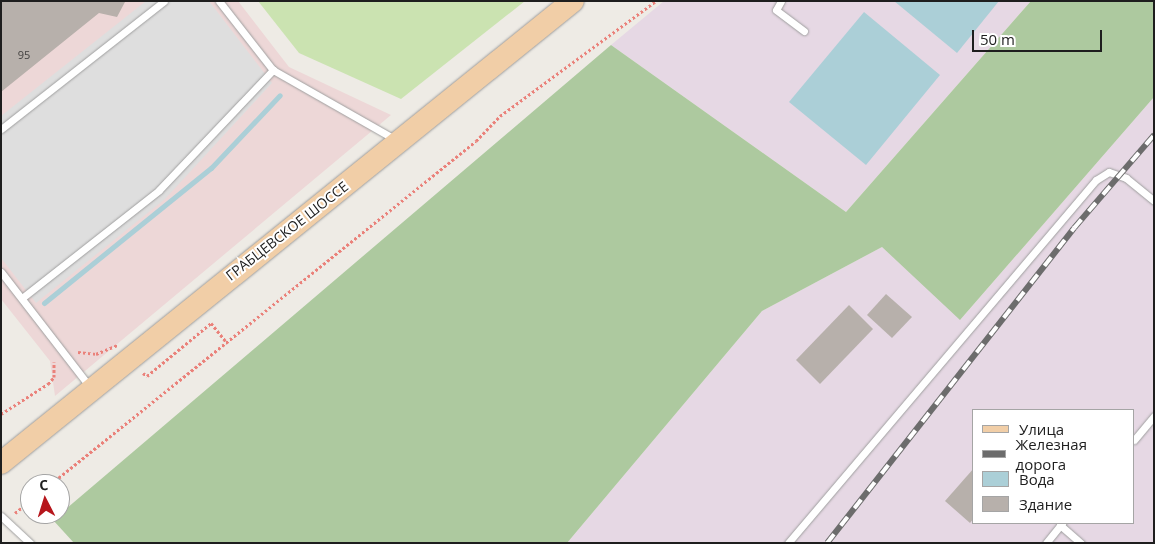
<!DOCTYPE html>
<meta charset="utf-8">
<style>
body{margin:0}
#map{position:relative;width:1155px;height:544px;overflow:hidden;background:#eeebe5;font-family:"Open Sans",sans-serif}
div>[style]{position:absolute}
.commercial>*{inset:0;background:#edd7d7}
.industrial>*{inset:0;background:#e6d8e4}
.grass>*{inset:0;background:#cbe3b1}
.forest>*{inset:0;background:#adc99f}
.parking>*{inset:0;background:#dedede}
.water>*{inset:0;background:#abcfd7}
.stream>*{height:5px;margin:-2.5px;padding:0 2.5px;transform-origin:2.5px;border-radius:2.5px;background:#abcfd7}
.building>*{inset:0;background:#b7b0ab}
.path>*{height:3px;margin-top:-1.5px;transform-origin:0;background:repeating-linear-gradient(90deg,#ea817a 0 2.5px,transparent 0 5px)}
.roads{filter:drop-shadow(0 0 1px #9f9f9f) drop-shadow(0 0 1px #9f9f9f)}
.lane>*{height:7px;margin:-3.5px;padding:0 3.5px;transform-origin:3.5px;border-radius:3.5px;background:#fff}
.primary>*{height:22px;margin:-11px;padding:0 11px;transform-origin:11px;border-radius:11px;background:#f1cea7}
.rail>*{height:5.5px;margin-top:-2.75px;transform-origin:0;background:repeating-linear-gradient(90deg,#fff 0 11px,#6c6c6c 0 22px);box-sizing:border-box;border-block:1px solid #6c6c6c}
span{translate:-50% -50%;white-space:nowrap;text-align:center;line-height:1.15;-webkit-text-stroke:4px #fff;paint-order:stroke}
.number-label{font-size:11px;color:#444241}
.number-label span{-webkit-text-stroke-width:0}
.street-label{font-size:14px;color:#1e1e1e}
.frame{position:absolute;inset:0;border:2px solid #1e1e1e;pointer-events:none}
.legend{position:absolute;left:972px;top:409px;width:162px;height:115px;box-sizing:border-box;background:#fff;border:1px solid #a5a5a5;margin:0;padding:6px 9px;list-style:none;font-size:15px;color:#1e1e1e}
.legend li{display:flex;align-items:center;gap:10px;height:25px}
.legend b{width:25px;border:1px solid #a5a5a5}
.north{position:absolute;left:20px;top:474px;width:50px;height:50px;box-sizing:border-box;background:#fff;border:1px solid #a5a5a5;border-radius:50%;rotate:355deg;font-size:14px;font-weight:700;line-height:20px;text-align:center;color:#1e1e1e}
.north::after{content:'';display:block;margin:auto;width:18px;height:22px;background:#b6161c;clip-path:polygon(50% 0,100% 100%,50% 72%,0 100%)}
.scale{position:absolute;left:972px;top:30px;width:130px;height:22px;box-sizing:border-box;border:2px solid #1e1e1e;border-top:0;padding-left:6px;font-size:15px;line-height:18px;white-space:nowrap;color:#1e1e1e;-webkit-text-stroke:4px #fff;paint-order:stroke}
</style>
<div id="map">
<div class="commercial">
<div style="clip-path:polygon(1px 1px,238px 1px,289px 67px,391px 115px,55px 396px,50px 361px,1px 299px)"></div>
</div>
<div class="industrial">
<div style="clip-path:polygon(664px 1px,1031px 1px,846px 212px,611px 45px)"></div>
<div style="clip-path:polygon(evenodd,1154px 97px,1154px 543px,567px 543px,762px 311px,882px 247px,961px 319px,1154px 97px,974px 410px,1134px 410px,1134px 523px,974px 523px,974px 410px)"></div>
</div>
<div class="grass">
<div style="clip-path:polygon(258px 1px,525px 1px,401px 99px,299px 53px)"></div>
</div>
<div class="forest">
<div style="clip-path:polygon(1031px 1px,1154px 1px,1154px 97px,960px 320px,882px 247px,762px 311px,567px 543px,74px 543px,53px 520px,611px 45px,846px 212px)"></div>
</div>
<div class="parking">
<div style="clip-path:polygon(146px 1px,209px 1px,272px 83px,165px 199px,36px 303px,1px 258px,1px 116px)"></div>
</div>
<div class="water">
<div style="clip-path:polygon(894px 1px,999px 1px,957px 53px)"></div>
<div style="clip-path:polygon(864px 12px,940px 75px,866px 165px,789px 102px)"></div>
</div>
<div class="stream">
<div style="left:44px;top:303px;width:215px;rotate:-39deg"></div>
<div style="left:211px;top:168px;width:100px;rotate:-46.6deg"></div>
</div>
<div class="building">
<div style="clip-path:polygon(1px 1px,125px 1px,125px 2px,117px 17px,99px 13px,1px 92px)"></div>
<div style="clip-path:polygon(886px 294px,912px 317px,892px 338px,867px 315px)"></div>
<div style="clip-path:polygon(849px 305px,873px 329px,820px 384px,796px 360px)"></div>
<div style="clip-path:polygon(974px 468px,974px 518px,970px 523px,945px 501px)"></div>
</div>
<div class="path">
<div style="left:78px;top:352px;width:18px;rotate:6deg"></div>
<div style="left:96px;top:354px;width:23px;rotate:-23deg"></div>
<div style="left:143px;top:373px;width:5px;rotate:37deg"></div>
<div style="left:147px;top:376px;width:83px;rotate:-39.6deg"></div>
<div style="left:211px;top:323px;width:26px;rotate:51deg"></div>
<div style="left:1px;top:414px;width:56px;rotate:-32.6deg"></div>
<div style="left:48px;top:384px;width:9px;rotate:-49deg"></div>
<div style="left:54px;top:377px;width:15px;rotate:-90deg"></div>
<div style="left:51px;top:484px;width:546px;rotate:-38.91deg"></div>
<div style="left:476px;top:141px;width:35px;rotate:-46deg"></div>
<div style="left:500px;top:116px;width:194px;rotate:-36.4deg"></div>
<div style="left:15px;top:513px;width:19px;rotate:-39deg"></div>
</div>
<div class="roads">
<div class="lane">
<div style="left:219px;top:1px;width:88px;rotate:52deg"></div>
<div style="left:273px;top:70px;width:142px;rotate:29.6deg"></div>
<div style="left:781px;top:1px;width:10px;rotate:119deg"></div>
<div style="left:776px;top:10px;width:35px;rotate:37deg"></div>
<div style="left:1px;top:129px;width:207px;rotate:-38.1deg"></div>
<div style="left:1px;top:272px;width:145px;rotate:52.3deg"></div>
<div style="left:22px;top:298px;width:174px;rotate:-38.2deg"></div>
<div style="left:159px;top:190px;width:166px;rotate:-46.5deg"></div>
<div style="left:1134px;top:440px;width:31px;rotate:-50deg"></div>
<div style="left:1px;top:516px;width:40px;rotate:43deg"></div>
<div style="left:1060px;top:525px;width:28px;rotate:41deg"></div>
<div style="left:788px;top:543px;width:476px;rotate:-49.7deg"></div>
<div style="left:1096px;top:180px;width:15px;rotate:-32deg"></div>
<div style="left:1109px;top:172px;width:18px;rotate:19deg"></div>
<div style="left:1126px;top:178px;width:36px;rotate:39deg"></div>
<div style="left:1046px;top:543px;width:26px;rotate:-51deg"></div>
</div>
<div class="primary">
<div style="left:1px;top:463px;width:735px;rotate:-38.93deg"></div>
</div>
</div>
<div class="rail">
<div style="left:827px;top:543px;width:400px;rotate:-51.9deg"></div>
<div style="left:1074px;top:228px;width:123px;rotate:-49.3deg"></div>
</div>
<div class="number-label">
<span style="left:24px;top:55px">95</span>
</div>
<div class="street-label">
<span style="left:287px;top:231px;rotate:-38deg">ГРАБЦЕВСКОЕ ШОССЕ</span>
</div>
<div class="frame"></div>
<ul class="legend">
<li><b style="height:6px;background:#f1cea7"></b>Улица</li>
<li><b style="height:6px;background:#6c6c6c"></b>Железная дорога</li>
<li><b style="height:14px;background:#abcfd7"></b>Вода</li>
<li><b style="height:14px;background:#b7b0ab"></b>Здание</li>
</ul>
<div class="north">С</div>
<div class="scale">50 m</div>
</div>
